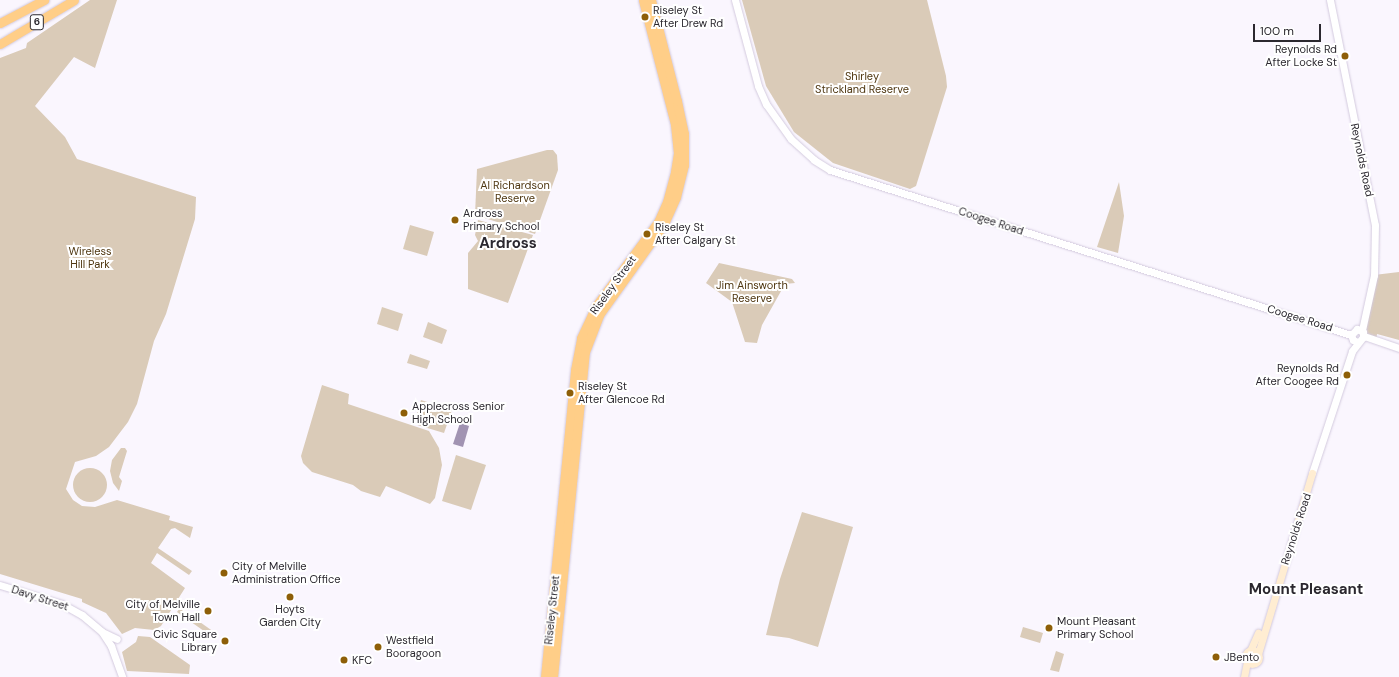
<!DOCTYPE html>
<style>
body{margin:0}
#map{position:relative;width:1399px;height:677px;overflow:hidden;background:#faf6fe;font-family:"DM Sans",sans-serif}
div>[style]{position:absolute}
.green>*{inset:0;background:#dacbb8}
.round{border-radius:50%}
.water>*{inset:0;background:#a193b2}
.roads{filter:drop-shadow(0 0 1px #d3cade) drop-shadow(0 0 1px #d3cade)}
.tertiary>*{height:7px;margin:-3.5px;padding:0 3.5px;transform-origin:3.5px;border-radius:3.5px;background:#fff}
.secondary>*{height:7px;margin:-3.5px;padding:0 3.5px;transform-origin:3.5px;border-radius:3.5px;background:#ffedd2}
.secondary>.ring{margin:-3.5px;padding:0;box-sizing:content-box;background:none;border:7px solid #ffedd2;border-radius:50%}
.trunk>*{height:9px;margin:-4.5px;padding:0 4.5px;transform-origin:4.5px;border-radius:4.5px;background:#ffce88}
.dots>*{width:11px;height:11px;translate:-50% -50%;box-sizing:border-box;border:2px solid #fff;border-radius:50%}
span{translate:-50% -50%;white-space:nowrap;text-align:center;line-height:1.15;-webkit-text-stroke:4px #fff;paint-order:stroke}
.shield-label span{padding:1px 3px;background:#fff;border:1px solid;border-radius:3px;-webkit-text-stroke-width:0}
.shield-label{font-size:10px;color:#2b282f;font-weight:700}
.poi-label{font-size:11px;color:#2b282f}
.left{translate:0 -50%;text-align:left}
.right{translate:-100% -50%;text-align:right}
.park-label{font-size:11px;color:#4f3711}
.street-label{font-size:11px;color:#2b282f}
.district-label{font-size:15px;color:#2b282f;font-weight:700}
.scale{position:absolute;left:1253px;top:24px;width:68px;height:18px;box-sizing:border-box;border:2px solid #2b282f;border-top:0;padding-left:5px;font-size:12px;line-height:14px;white-space:nowrap;color:#2b282f;-webkit-text-stroke:3px #fff;paint-order:stroke}
</style>
<div id="map">
<div class="green">
<div style="clip-path:polygon(90px 0,117px 0,95px 68px,74px 57px,35px 106px,65px 137px,77px 159px,196px 197px,195px 219px,166px 314px,154px 341px,137px 404px,128px 422px,109px 447px,96px 456px,75px 462px,66px 489px,73px 500px,82px 506px,95px 507px,117px 500px,170px 516px,169px 520px,193px 527px,190px 538px,175px 528px,171px 529px,158px 548px,192px 571px,189px 575px,157px 553px,151px 563px,185px 588px,161px 626px,154px 630px,135px 628px,122px 634px,106px 613px,82px 602px,82px 599px,0 574px,0 58px,26px 48px,27px 43px)"></div>
<div style="clip-path:polygon(742px 0,927px 0,946px 76px,947px 87px,916px 186px,910px 189px,833px 163px,794px 132px,766px 86px)"></div>
<div style="clip-path:polygon(547px 150px,553px 150px,557px 155px,558px 170px,535px 234px,475px 215px,477px 169px)"></div>
<div style="clip-path:polygon(1119px 182px,1124px 216px,1118px 253px,1097px 247px)"></div>
<div style="clip-path:polygon(478px 220px,533px 235px,508px 303px,468px 289px,468px 253px,478px 241px,475px 235px)"></div>
<div style="clip-path:polygon(410px 225px,434px 232px,427px 256px,403px 249px)"></div>
<div style="clip-path:polygon(719px 263px,792px 279px,795px 283px,785px 284px,762px 325px,757px 343px,745px 342px,732px 302px,706px 283px)"></div>
<div style="clip-path:polygon(1399px 272px,1399px 340px,1377px 334px,1376px 341px,1364px 336px,1374px 275px)"></div>
<div style="clip-path:polygon(382px 307px,403px 314px,398px 331px,377px 324px)"></div>
<div style="clip-path:polygon(428px 322px,447px 330px,442px 344px,423px 337px)"></div>
<div style="clip-path:polygon(410px 354px,430px 361px,427px 369px,407px 363px)"></div>
<div style="clip-path:polygon(322px 385px,349px 394px,348px 404px,429px 431px,439px 448px,442px 465px,435px 498px,430px 504px,386px 486px,380px 497px,361px 491px,353px 485px,312px 472px,303px 463px,301px 456px)"></div>
<div style="clip-path:polygon(421px 400px,452px 410px,444px 433px,414px 424px)"></div>
<div style="clip-path:polygon(121px 448px,125px 448px,127px 451px,119px 477px,122px 481px,119px 491px,113px 483px,110px 471px,112px 460px)"></div>
<div style="clip-path:polygon(456px 455px,486px 465px,471px 510px,442px 501px)"></div>
<div class="round" style="left:73px;top:468px;width:34px;height:34px"></div>
<div style="clip-path:polygon(802px 512px,853px 527px,818px 647px,789px 638px,766px 635px,780px 579px)"></div>
<div style="clip-path:polygon(180px 608px,214px 632px,211px 636px,177px 612px)"></div>
<div style="clip-path:polygon(1023px 627px,1043px 633px,1040px 643px,1020px 637px)"></div>
<div style="clip-path:polygon(138px 636px,150px 637px,190px 665px,189px 674px,127px 671px,122px 652px,136px 642px)"></div>
<div style="clip-path:polygon(1056px 651px,1064px 654px,1059px 672px,1050px 670px)"></div>
</div>
<div class="water">
<div style="clip-path:polygon(460px 423px,469px 426px,463px 447px,453px 444px)"></div>
</div>
<div class="roads">
<div class="tertiary">
<div style="left:735px;top:0;width:89px;rotate:75deg"></div>
<div style="left:758px;top:86px;width:20px;rotate:66deg"></div>
<div style="left:766px;top:104px;width:43px;rotate:54.5deg"></div>
<div style="left:791px;top:139px;width:31px;rotate:42deg"></div>
<div style="left:814px;top:160px;width:19px;rotate:32deg"></div>
<div style="left:830px;top:170px;width:547px;rotate:17.57deg"></div>
<div style="left:1330px;top:0;width:229px;rotate:78.7deg"></div>
<div style="left:1375px;top:225px;width:50px;rotate:91.1deg"></div>
<div style="left:1374px;top:275px;width:56px;rotate:102.3deg"></div>
<div style="left:1364px;top:336px;width:37px;rotate:19deg"></div>
<div style="left:1312px;top:473px;width:128px;rotate:-71.8deg"></div>
<div style="left:1352px;top:351px;width:18px;rotate:-52deg"></div>
<div style="left:1363px;top:337px;width:5px;rotate:-90deg"></div>
<div style="left:1363px;top:332px;width:7px;rotate:-153deg"></div>
<div style="left:1357px;top:329px;width:8px;rotate:135deg"></div>
<div style="left:1351px;top:335px;width:5px;rotate:68deg"></div>
<div style="left:1353px;top:340px;width:5px;rotate:22deg"></div>
<div style="left:0;top:585px;width:65px;rotate:17deg"></div>
<div style="left:62px;top:604px;width:23px;rotate:29deg"></div>
<div style="left:82px;top:615px;width:26px;rotate:40deg"></div>
<div style="left:102px;top:632px;width:17px;rotate:57deg"></div>
<div style="left:111px;top:646px;width:33px;rotate:70deg"></div>
<div style="left:104px;top:633px;width:14px;rotate:25deg"></div>
</div>
<div class="secondary">
<div class="ring" style="left:1245px;top:650px;width:7px;height:7px"></div>
<div style="left:1250px;top:651px;width:20px;rotate:-66deg"></div>
<div style="left:1258px;top:654px;width:189px;rotate:-73.4deg"></div>
<div style="left:1244px;top:677px;width:15px;rotate:-79deg"></div>
</div>
<div class="trunk">
<div style="left:0;top:23px;width:50px;rotate:-27.6deg"></div>
<div style="left:0;top:44px;width:86px;rotate:-30.7deg"></div>
<div style="left:545px;top:677px;width:308px;rotate:-84.4deg"></div>
<div style="left:575px;top:370px;width:33px;rotate:-79deg"></div>
<div style="left:581px;top:338px;width:35px;rotate:-65deg"></div>
<div style="left:596px;top:306px;width:104px;rotate:-53.6deg"></div>
<div style="left:658px;top:222px;width:22px;rotate:-66deg"></div>
<div style="left:667px;top:202px;width:31px;rotate:-75deg"></div>
<div style="left:675px;top:172px;width:19px;rotate:-81deg"></div>
<div style="left:678px;top:153px;width:29px;rotate:-96deg"></div>
<div style="left:675px;top:124px;width:128px;rotate:-104.5deg"></div>
<div style="left:553px;top:677px;width:327px;rotate:-84.4deg"></div>
<div style="left:585px;top:352px;width:40px;rotate:-69deg"></div>
<div style="left:599px;top:315px;width:112px;rotate:-54.5deg"></div>
<div style="left:664px;top:224px;width:30px;rotate:-66deg"></div>
<div style="left:676px;top:197px;width:33px;rotate:-76deg"></div>
<div style="left:684px;top:165px;width:31px;rotate:-90deg"></div>
<div style="left:684px;top:134px;width:34px;rotate:-102deg"></div>
<div style="left:677px;top:101px;width:104px;rotate:-104.4deg"></div>
</div>
</div>
<div class="dots">
<div style="left:645px;top:17px;background:#8e5f08"></div>
<div style="left:1345px;top:56px;background:#8e5f08"></div>
<div style="left:455px;top:220px;background:#8e5f08"></div>
<div style="left:647px;top:234px;background:#8e5f08"></div>
<div style="left:1347px;top:375px;background:#8e5f08"></div>
<div style="left:570px;top:393px;background:#8e5f08"></div>
<div style="left:404px;top:413px;background:#8e5f08"></div>
<div style="left:224px;top:573px;background:#8e5f08"></div>
<div style="left:290px;top:597px;background:#8e5f08"></div>
<div style="left:208px;top:611px;background:#8e5f08"></div>
<div style="left:1049px;top:628px;background:#8e5f08"></div>
<div style="left:225px;top:641px;background:#8e5f08"></div>
<div style="left:378px;top:647px;background:#8e5f08"></div>
<div style="left:1216px;top:657px;background:#8e5f08"></div>
<div style="left:344px;top:660px;background:#8e5f08"></div>
</div>
<div class="shield-label">
<span style="left:37px;top:22px">6</span>
</div>
<div class="poi-label">
<span class="left" style="left:653px;top:17px">Riseley St<br>After Drew Rd</span>
<span class="right" style="left:1337px;top:56px">Reynolds Rd<br>After Locke St</span>
<span class="left" style="left:463px;top:220px">Ardross<br>Primary School</span>
<span class="left" style="left:655px;top:234px">Riseley St<br>After Calgary St</span>
<span class="right" style="left:1339px;top:375px">Reynolds Rd<br>After Coogee Rd</span>
<span class="left" style="left:578px;top:393px">Riseley St<br>After Glencoe Rd</span>
<span class="left" style="left:412px;top:413px">Applecross Senior<br>High School</span>
<span class="left" style="left:232px;top:573px">City of Melville<br>Administration Office</span>
<span class="right" style="left:200px;top:611px">City of Melville<br>Town Hall</span>
<span style="left:290px;top:616px">Hoyts<br>Garden City</span>
<span class="left" style="left:1057px;top:628px">Mount Pleasant<br>Primary School</span>
<span class="right" style="left:217px;top:641px">Civic Square<br>Library</span>
<span class="left" style="left:386px;top:647px">Westfield<br>Booragoon</span>
<span class="left" style="left:1224px;top:657px">JBento</span>
<span class="left" style="left:352px;top:660px">KFC</span>
</div>
<div class="park-label">
<span style="left:862px;top:83px">Shirley<br>Strickland Reserve</span>
<span style="left:515px;top:192px">Al Richardson<br>Reserve</span>
<span style="left:90px;top:258px">Wireless<br>Hill Park</span>
<span style="left:752px;top:292px">Jim Ainsworth<br>Reserve</span>
</div>
<div class="street-label">
<span style="left:1362px;top:160px;rotate:78deg">Reynolds Road</span>
<span style="left:991px;top:221px;rotate:18deg">Coogee Road</span>
<span style="left:613px;top:285px;rotate:-54deg">Riseley Street</span>
<span style="left:1300px;top:318px;rotate:17deg">Coogee Road</span>
<span style="left:1296px;top:529px;rotate:-72deg">Reynolds Road</span>
<span style="left:40px;top:598px;rotate:18deg">Davy Street</span>
<span style="left:552px;top:610px;rotate:-84deg">Riseley Street</span>
</div>
<div class="district-label">
<span style="left:508px;top:244px">Ardross</span>
<span style="left:1306px;top:590px">Mount Pleasant</span>
</div>
<div class="scale">100 m</div>
</div>
